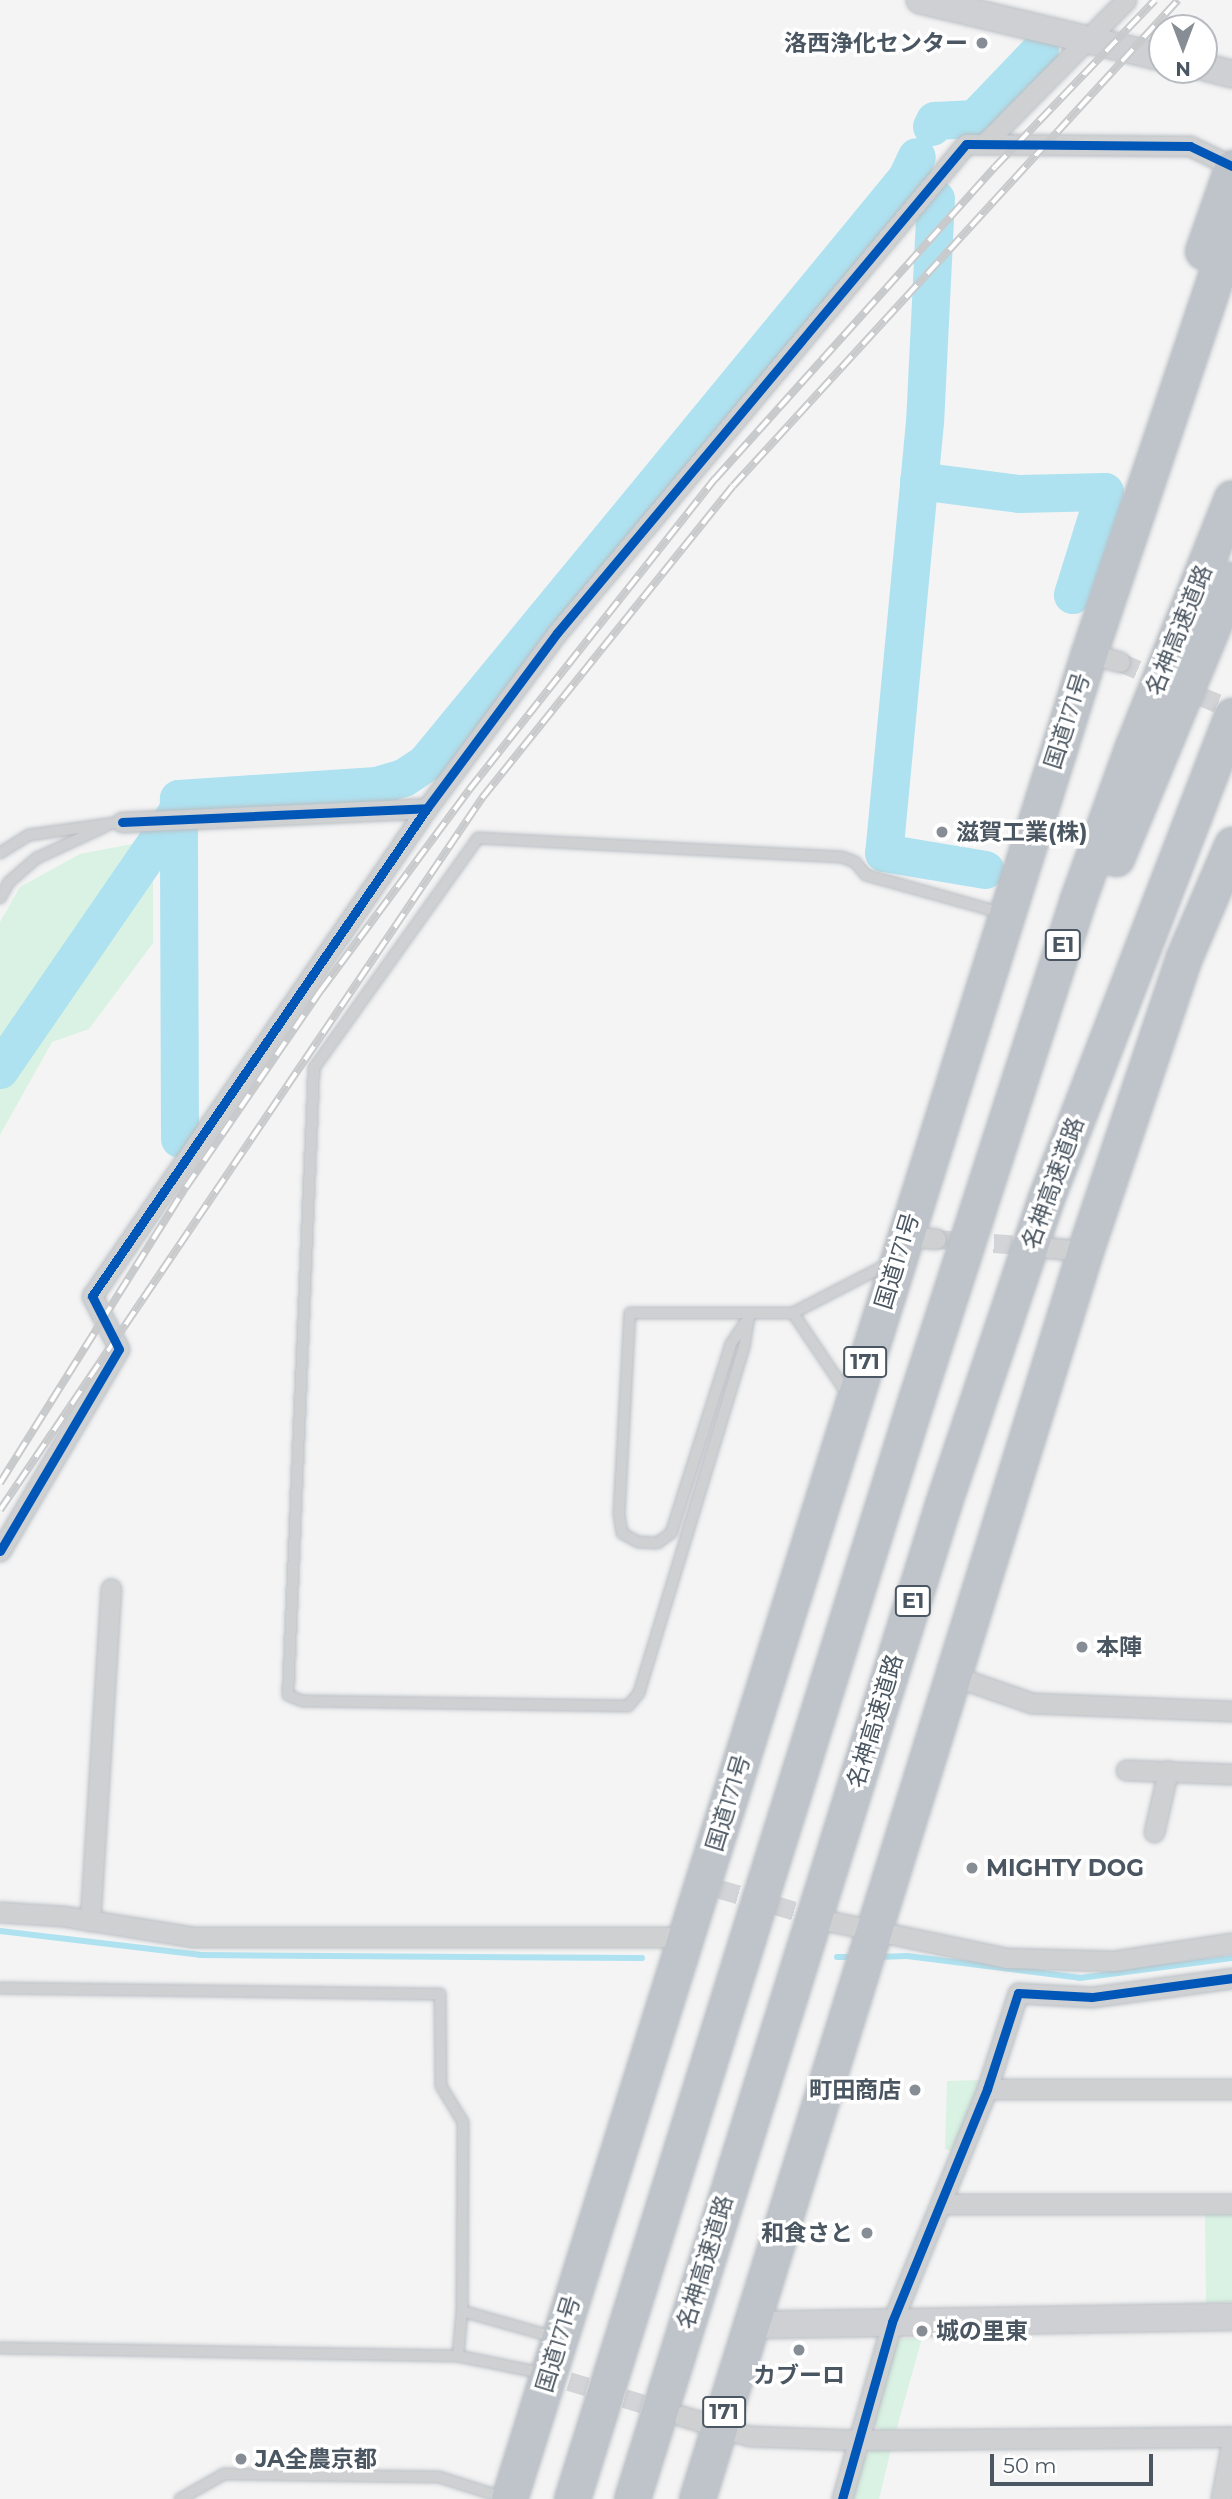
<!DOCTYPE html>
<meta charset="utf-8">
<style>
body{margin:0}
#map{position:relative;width:1232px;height:2499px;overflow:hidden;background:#f4f4f4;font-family:Montserrat,"Noto Sans JP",sans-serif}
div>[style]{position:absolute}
.green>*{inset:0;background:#d9f2e3}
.stream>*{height:6px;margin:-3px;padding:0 3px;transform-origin:3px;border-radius:3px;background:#aee2f0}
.river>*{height:38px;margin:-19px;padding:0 19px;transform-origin:19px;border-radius:19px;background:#aee2f0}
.street-tunnel>*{height:19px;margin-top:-9.5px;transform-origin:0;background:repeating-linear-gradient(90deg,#d2d4d7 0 19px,transparent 0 29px)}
.roads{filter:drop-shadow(0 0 2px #b9bec3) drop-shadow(0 0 2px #b9bec3)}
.lane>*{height:10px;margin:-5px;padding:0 5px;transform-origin:5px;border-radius:5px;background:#ced0d2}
.street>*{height:19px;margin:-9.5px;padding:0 9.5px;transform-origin:9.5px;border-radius:9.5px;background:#ced0d2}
.secondary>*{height:26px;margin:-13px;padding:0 13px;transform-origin:13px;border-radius:13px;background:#ced0d4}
.highway>*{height:35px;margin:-17.5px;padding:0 17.5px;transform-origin:17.5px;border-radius:17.5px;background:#bec4c9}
.rail>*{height:8px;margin-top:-4px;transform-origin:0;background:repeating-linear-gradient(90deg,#fff 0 16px,#c9cacc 0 32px);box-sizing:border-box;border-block:2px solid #c9cacc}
.cycleway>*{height:9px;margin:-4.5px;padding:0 4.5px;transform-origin:4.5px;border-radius:4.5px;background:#0057b8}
.dots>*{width:19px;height:19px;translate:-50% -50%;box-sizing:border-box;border:4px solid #fff;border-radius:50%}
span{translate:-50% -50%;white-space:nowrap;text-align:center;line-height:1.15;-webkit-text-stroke:7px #fff;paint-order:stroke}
.shield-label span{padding:2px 5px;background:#fff;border:2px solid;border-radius:5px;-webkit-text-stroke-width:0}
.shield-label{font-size:21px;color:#4a5661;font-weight:700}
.poi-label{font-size:23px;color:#4a5661;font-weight:700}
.right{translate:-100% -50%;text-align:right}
.left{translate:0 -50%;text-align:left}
.street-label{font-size:23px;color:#4a5661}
.north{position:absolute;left:1148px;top:14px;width:70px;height:70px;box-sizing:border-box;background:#fff;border:2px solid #b7bbc0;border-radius:50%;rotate:180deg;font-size:19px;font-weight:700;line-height:28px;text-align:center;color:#4a5661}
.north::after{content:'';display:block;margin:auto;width:24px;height:32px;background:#868d94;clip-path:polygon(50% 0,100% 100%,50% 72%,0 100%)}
.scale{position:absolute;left:990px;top:2454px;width:163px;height:32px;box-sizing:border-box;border:4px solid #4a5661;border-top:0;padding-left:9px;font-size:21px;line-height:24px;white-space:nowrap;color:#4a5661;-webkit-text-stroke:5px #fff;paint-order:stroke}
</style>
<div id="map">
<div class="green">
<div style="clip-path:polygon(153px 840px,153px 943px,89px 1029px,52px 1042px,0 1135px,0 922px,20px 887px,80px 854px)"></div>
<div style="clip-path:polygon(982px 2080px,956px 2152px,945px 2149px,947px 2081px)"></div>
<div style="clip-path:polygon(1205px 2212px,1232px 2212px,1232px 2302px,1206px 2303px)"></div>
<div style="clip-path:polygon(922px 2338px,896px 2431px,882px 2431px,872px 2424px,893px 2344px,901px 2339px)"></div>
<div style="clip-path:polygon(873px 2449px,891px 2449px,879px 2499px,853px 2499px,863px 2459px)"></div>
</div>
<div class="stream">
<div style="left:0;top:1931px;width:201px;rotate:6.8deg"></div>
<div style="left:200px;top:1955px;width:442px;rotate:0.4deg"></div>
<div style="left:837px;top:1957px;width:18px"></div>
<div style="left:876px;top:1957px;width:31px;rotate:-2deg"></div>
<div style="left:907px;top:1956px;width:174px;rotate:7.2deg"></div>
<div style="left:1080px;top:1978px;width:153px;rotate:-7.5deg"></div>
</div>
<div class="river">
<div style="left:932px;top:127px;width:7px;rotate:-63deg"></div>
<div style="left:935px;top:121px;width:40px;rotate:-2.9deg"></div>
<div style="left:975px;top:119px;width:94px;rotate:-46.3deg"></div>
<div style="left:936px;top:199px;width:223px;rotate:92.8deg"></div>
<div style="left:925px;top:422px;width:433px;rotate:95.4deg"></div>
<div style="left:884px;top:853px;width:103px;rotate:9.5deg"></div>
<div style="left:919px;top:481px;width:101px;rotate:7.4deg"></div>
<div style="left:1019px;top:494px;width:86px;rotate:-1.3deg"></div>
<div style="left:1105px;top:492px;width:108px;rotate:107.3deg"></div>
<div style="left:0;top:1070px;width:314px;rotate:-55.5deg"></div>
<div style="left:180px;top:1139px;width:340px;rotate:-90.2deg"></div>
<div style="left:179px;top:799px;width:198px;rotate:-3.8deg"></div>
<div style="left:377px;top:786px;width:28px;rotate:-17deg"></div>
<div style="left:404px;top:778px;width:27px;rotate:-34deg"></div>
<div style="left:426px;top:763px;width:757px;rotate:-50.57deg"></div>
<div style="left:907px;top:178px;width:23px;rotate:-65deg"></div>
</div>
<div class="street-tunnel">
<div style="left:1120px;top:662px;width:121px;rotate:22.8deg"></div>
<div style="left:936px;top:1239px;width:99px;rotate:4deg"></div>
<div style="left:720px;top:1889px;width:104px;rotate:16.2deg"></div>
<div style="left:569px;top:2381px;width:102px;rotate:17deg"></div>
</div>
<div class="roads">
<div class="lane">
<div style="left:0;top:853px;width:34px;rotate:-32deg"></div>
<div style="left:29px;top:835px;width:94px;rotate:-8deg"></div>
<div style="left:0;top:898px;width:18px;rotate:-61deg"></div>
<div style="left:9px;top:882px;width:37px;rotate:-41deg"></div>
<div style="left:37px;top:858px;width:76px;rotate:-24.9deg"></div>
<div style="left:793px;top:1313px;width:107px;rotate:-27.3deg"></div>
<div style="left:749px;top:1316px;width:31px;rotate:99deg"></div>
<div style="left:744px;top:1347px;width:362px;rotate:106.9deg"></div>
<div style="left:639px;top:1693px;width:17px;rotate:130deg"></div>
<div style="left:628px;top:1706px;width:326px;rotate:-179.1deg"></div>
<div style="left:302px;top:1701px;width:15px;rotate:-157deg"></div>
<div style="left:288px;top:1695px;width:628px;rotate:-87.63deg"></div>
<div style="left:314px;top:1068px;width:282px;rotate:-54.5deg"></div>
<div style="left:478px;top:838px;width:364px;rotate:3deg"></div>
<div style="left:842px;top:857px;width:14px;rotate:21deg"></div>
<div style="left:855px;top:862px;width:17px;rotate:50deg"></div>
<div style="left:866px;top:875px;width:141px;rotate:15.6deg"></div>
<div style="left:747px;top:1320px;width:29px;rotate:124deg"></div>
<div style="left:731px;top:1344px;width:198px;rotate:107.6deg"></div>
<div style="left:671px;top:1533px;width:17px;rotate:144deg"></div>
<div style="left:657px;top:1543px;width:19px;rotate:-177deg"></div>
<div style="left:638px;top:1542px;width:18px;rotate:-151deg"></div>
<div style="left:622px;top:1533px;width:19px;rotate:-99deg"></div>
<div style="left:619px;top:1514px;width:201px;rotate:-86.9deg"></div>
<div style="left:630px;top:1313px;width:163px"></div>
<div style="left:793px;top:1313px;width:99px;rotate:56.1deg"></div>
<div style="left:0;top:1988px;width:440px;rotate:0.8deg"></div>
<div style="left:440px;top:1994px;width:92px;rotate:89.4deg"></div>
<div style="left:441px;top:2086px;width:42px;rotate:58.6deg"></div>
<div style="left:463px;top:2122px;width:189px;rotate:90.3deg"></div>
<div style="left:462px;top:2311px;width:96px;rotate:15.8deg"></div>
<div style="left:0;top:2348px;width:458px;rotate:1deg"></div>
<div style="left:458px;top:2356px;width:86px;rotate:11.4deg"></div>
<div style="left:458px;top:2356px;width:45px;rotate:-84.9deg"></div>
<div style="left:180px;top:2499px;width:51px;rotate:-29.6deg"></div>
<div style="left:224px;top:2474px;width:215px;rotate:0.8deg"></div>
<div style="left:439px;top:2477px;width:66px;rotate:17.6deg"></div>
</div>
<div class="street">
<div style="left:984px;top:144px;width:202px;rotate:-45.4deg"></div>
<div style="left:1089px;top:653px;width:32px;rotate:16deg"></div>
<div style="left:122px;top:822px;width:305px;rotate:-2.6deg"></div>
<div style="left:427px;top:808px;width:218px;rotate:-53.4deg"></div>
<div style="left:557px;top:633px;width:637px;rotate:-50.09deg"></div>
<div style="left:966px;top:144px;width:224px;rotate:0.5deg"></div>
<div style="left:1190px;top:146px;width:47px;rotate:25.5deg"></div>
<div style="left:904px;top:1236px;width:32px;rotate:5deg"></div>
<div style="left:1040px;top:1247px;width:45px;rotate:5.1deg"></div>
<div style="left:0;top:1551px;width:234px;rotate:-59.5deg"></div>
<div style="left:119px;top:1349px;width:59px;rotate:-117deg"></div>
<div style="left:92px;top:1296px;width:592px;rotate:-55.53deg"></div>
<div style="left:954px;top:1676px;width:83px;rotate:19.1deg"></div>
<div style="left:1032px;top:1703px;width:200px;rotate:2.3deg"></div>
<div style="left:1126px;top:1770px;width:106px;rotate:2.2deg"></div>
<div style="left:1154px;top:1832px;width:63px;rotate:-77.1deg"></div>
<div style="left:0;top:1912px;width:63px;rotate:3.6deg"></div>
<div style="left:63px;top:1916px;width:131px;rotate:9.2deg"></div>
<div style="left:192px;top:1937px;width:492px"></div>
<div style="left:90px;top:1921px;width:333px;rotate:-86.4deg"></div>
<div style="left:829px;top:1921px;width:181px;rotate:11.8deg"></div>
<div style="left:1006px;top:1958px;width:108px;rotate:1.6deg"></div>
<div style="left:1114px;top:1961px;width:119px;rotate:-8.7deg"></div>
<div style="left:987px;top:2089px;width:245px"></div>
<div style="left:941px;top:2204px;width:291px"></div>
<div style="left:682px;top:2416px;width:70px;rotate:16.6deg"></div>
<div style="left:749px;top:2436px;width:108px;rotate:2.1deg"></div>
<div style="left:857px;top:2440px;width:375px;rotate:-0.5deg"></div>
<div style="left:842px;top:2499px;width:184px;rotate:-74.2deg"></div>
<div style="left:892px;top:2322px;width:252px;rotate:-67.8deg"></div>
<div style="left:987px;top:2089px;width:101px;rotate:-72.1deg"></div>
<div style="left:1018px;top:1993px;width:74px;rotate:3.1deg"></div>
<div style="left:1092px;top:1997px;width:141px;rotate:-7.7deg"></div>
<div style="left:1221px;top:2499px;width:59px;rotate:-79.3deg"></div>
</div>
<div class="secondary">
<div style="left:920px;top:0;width:249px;rotate:13.3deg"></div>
<div style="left:1204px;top:67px;width:29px;rotate:14deg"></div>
<div style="left:753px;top:2325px;width:479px;rotate:-1deg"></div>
</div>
<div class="highway">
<div style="left:1203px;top:251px;width:88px;rotate:-70.7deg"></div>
<div style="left:1116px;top:858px;width:301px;rotate:-67.4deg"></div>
<div style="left:509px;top:2499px;width:1935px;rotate:-72.56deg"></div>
<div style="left:1089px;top:653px;width:448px;rotate:-71.4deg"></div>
<div style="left:572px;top:2499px;width:1152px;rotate:-72.62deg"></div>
<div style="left:916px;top:1400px;width:527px;rotate:-72.08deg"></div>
<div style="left:1078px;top:899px;width:159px;rotate:-70.2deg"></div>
<div style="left:1132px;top:749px;width:270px;rotate:-68.3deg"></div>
<div style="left:632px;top:2499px;width:1042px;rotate:-72.64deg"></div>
<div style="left:943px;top:1504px;width:323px;rotate:-71.4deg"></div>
<div style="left:1046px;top:1198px;width:517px;rotate:-68.9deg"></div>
<div style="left:697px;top:2499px;width:1307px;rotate:-72.73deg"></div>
<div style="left:1085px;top:1251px;width:310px;rotate:-71.4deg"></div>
<div style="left:1184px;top:957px;width:122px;rotate:-66.8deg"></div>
</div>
</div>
<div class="rail">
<div style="left:0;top:1483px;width:350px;rotate:-57.9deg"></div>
<div style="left:186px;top:1187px;width:239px;rotate:-55.6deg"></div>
<div style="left:321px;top:990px;width:249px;rotate:-53.5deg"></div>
<div style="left:469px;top:790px;width:397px;rotate:-51.7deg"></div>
<div style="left:715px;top:479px;width:419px;rotate:-48.1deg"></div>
<div style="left:995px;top:167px;width:231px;rotate:-46.2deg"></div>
<div style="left:0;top:1510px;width:860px;rotate:-55.9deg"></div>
<div style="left:482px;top:798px;width:400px;rotate:-51.2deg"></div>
<div style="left:733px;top:486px;width:659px;rotate:-47.52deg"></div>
</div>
<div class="cycleway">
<div style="left:122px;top:822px;width:305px;rotate:-2.6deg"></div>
<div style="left:427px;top:808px;width:218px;rotate:-53.4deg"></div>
<div style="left:557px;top:633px;width:637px;rotate:-50.09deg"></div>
<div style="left:966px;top:144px;width:224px;rotate:0.5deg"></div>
<div style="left:1190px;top:146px;width:47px;rotate:25.5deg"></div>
<div style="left:0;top:1551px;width:234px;rotate:-59.5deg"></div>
<div style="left:119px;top:1349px;width:59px;rotate:-117deg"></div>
<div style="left:92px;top:1296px;width:592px;rotate:-55.53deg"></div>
<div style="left:842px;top:2499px;width:184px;rotate:-74.2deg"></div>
<div style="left:892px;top:2322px;width:252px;rotate:-67.8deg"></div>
<div style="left:987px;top:2089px;width:101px;rotate:-72.1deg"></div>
<div style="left:1018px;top:1993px;width:74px;rotate:3.1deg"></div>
<div style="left:1092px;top:1997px;width:141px;rotate:-7.7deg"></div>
</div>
<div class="dots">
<div style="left:982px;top:43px;background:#868d94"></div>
<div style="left:942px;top:832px;background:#868d94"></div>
<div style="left:1082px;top:1647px;background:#868d94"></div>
<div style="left:972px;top:1868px;background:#868d94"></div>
<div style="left:915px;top:2090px;background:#868d94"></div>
<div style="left:867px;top:2233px;background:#868d94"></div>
<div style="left:922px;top:2331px;background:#868d94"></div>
<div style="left:799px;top:2350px;background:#868d94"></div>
<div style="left:241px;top:2459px;background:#868d94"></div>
</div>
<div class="shield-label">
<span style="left:1063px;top:945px">E1</span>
<span style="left:865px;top:1362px">171</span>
<span style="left:913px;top:1601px">E1</span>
<span style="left:724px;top:2412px">171</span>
</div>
<div class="poi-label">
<span class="right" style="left:968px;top:43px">洛西浄化センター</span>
<span class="left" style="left:956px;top:832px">滋賀工業(株)</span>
<span class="left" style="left:1096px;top:1647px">本陣</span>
<span class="left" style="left:986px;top:1868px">MIGHTY DOG</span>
<span class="right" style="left:901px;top:2090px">町田商店</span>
<span class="right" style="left:853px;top:2233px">和食さと</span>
<span class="left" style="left:936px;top:2331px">城の里東</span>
<span style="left:799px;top:2375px">カブーロ</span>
<span class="left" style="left:255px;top:2459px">JA全農京都</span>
</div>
<div class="street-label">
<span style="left:1179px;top:630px;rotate:-68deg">名神高速道路</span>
<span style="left:1067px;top:721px;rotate:-72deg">国道171号</span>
<span style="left:1053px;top:1183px;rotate:-70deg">名神高速道路</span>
<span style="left:897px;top:1261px;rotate:-73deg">国道171号</span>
<span style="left:875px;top:1721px;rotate:-73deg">名神高速道路</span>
<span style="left:728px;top:1803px;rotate:-73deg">国道171号</span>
<span style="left:705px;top:2262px;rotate:-73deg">名神高速道路</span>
<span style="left:558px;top:2344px;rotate:-73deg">国道171号</span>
</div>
<div class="north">N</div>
<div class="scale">50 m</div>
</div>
